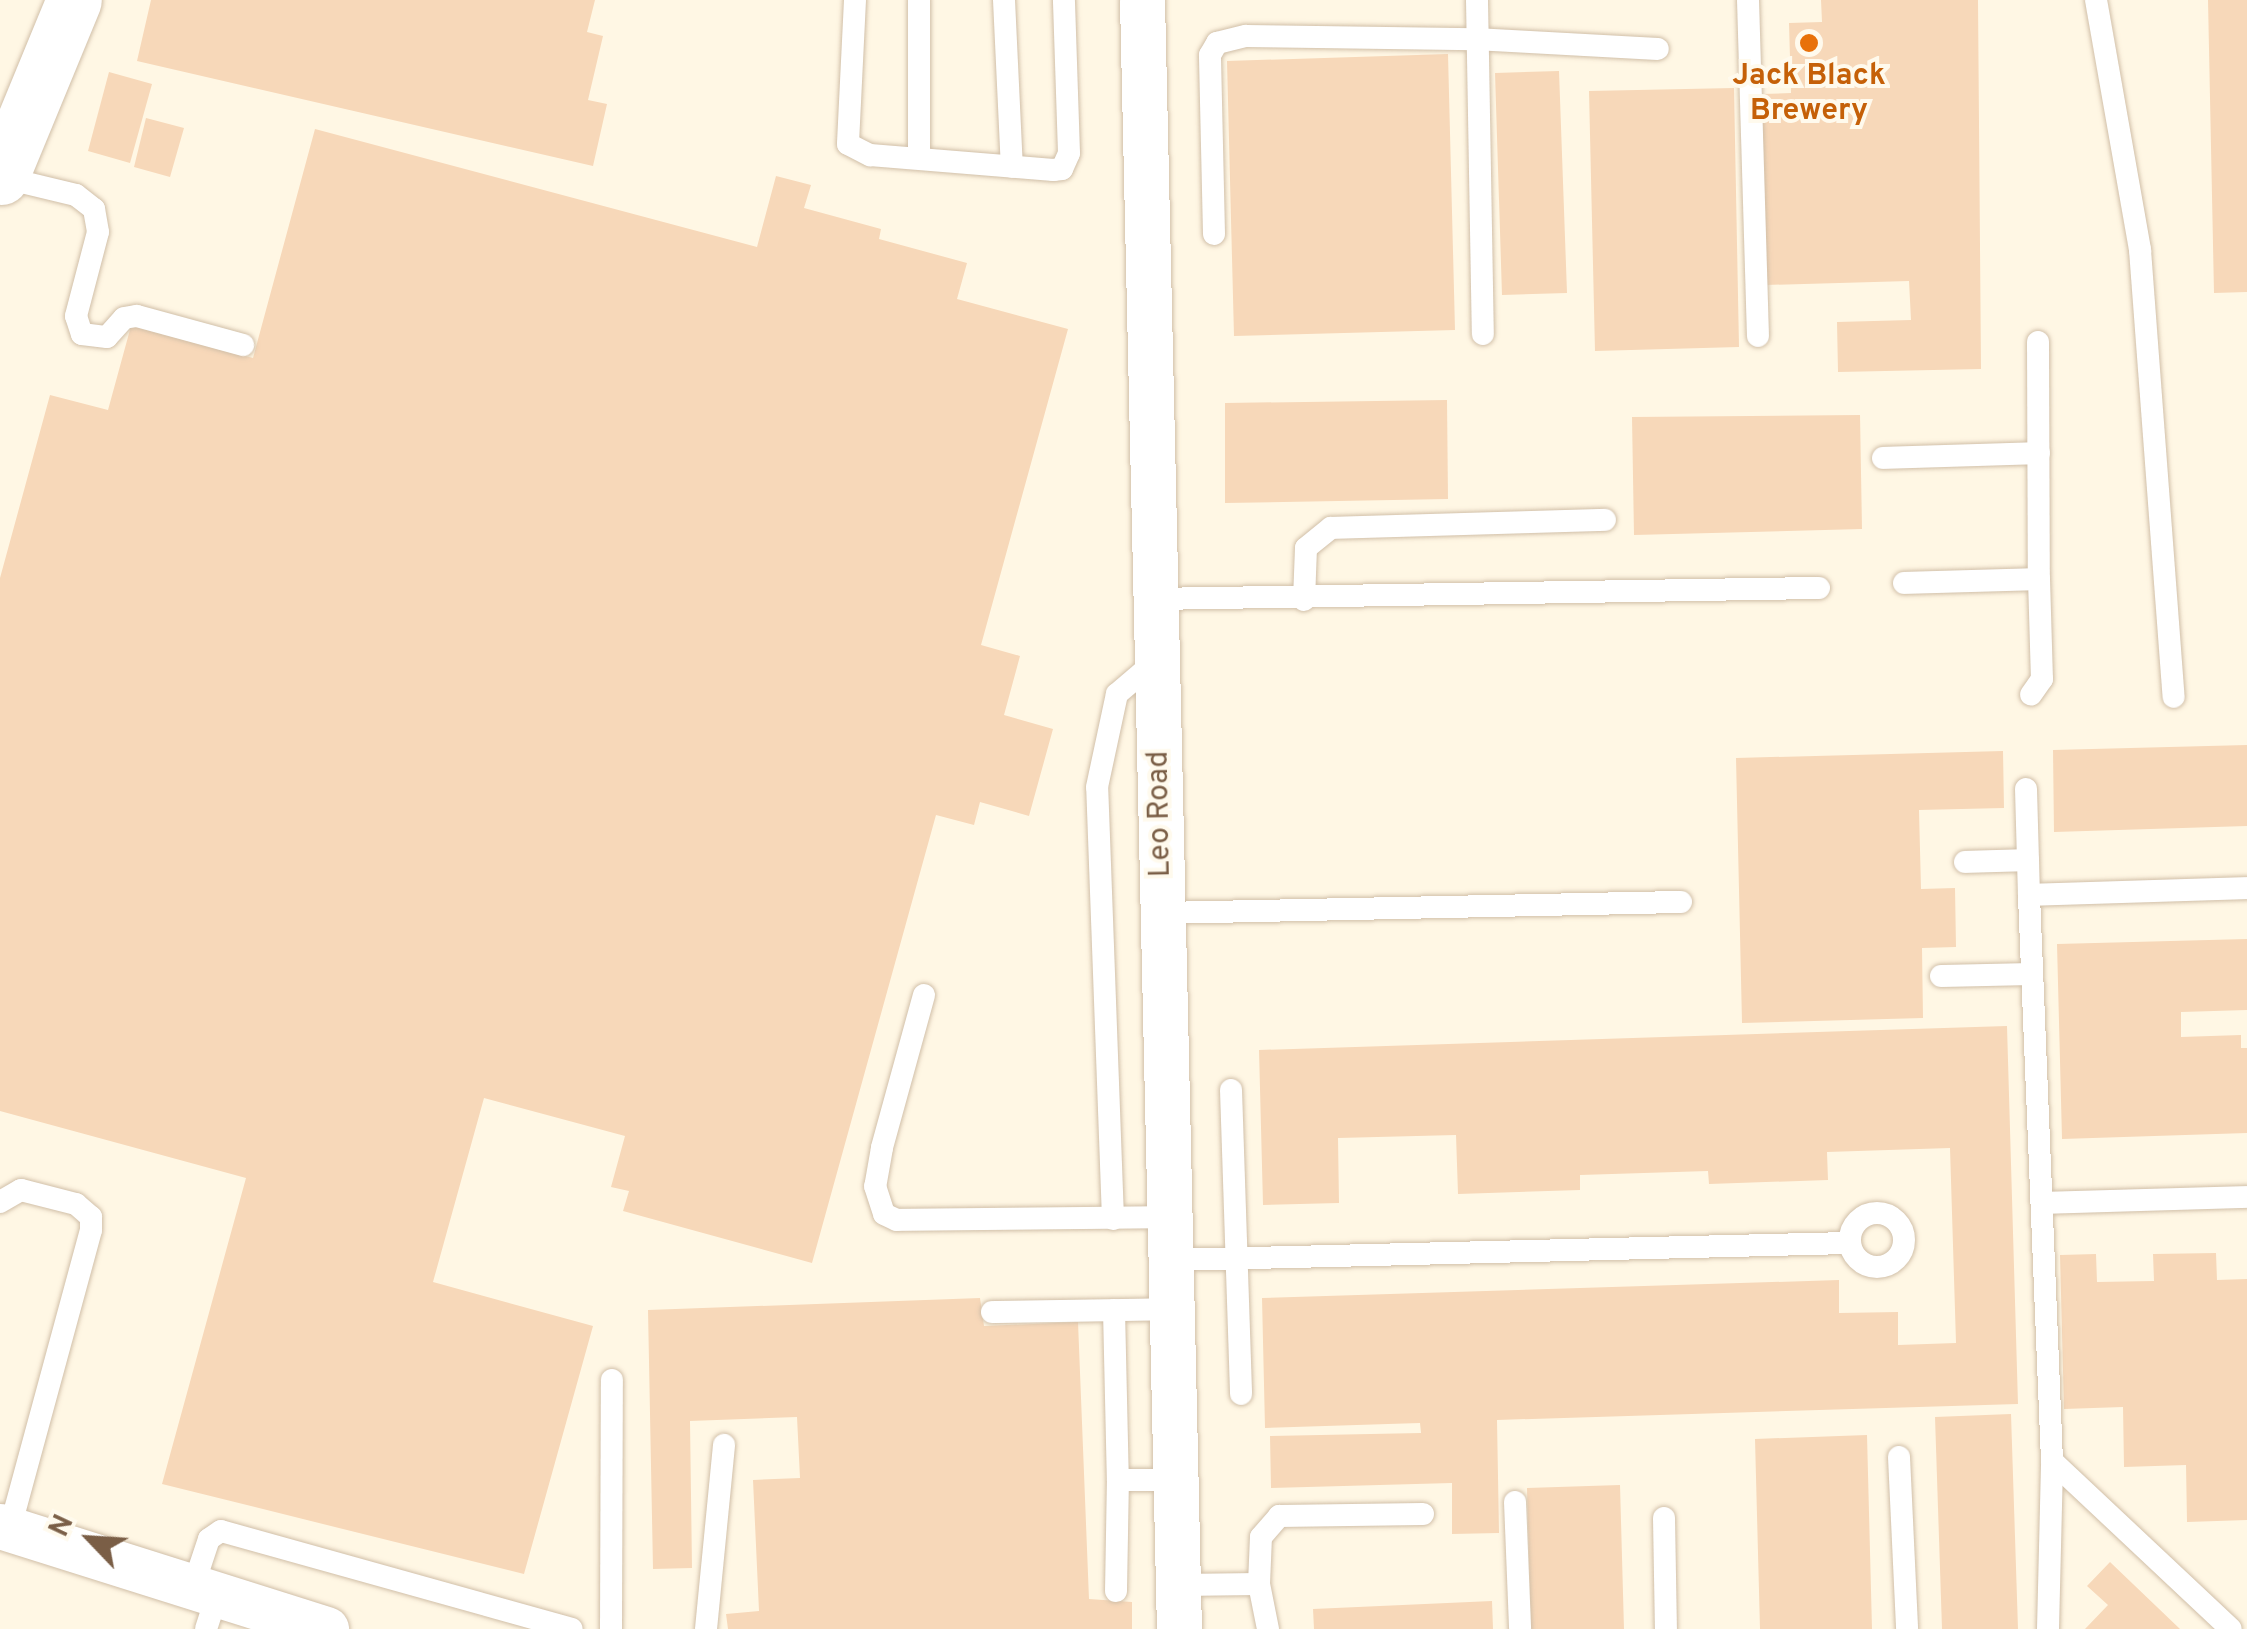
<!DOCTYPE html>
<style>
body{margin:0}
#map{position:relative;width:2247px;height:1629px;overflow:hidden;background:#fff7e4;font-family:Overpass,sans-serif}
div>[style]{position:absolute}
.building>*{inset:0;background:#f7d8b9}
.roads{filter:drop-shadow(0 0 2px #d1bfa8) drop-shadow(0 0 2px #d1bfa8)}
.lane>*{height:22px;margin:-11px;padding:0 11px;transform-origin:11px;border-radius:11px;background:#fff}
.lane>.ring{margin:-11px;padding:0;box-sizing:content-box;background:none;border:22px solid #fff;border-radius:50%}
.street>*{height:45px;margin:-22.5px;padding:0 22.5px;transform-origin:22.5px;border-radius:22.5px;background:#fff}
.secondary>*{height:55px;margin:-27.5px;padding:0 27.5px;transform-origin:27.5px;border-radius:27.5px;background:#fff}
.dots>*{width:28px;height:28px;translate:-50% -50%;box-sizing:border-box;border:5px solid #fffaed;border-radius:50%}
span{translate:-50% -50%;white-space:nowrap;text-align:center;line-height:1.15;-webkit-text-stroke:8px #fffaed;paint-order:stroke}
.food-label{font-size:30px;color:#c56008;font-weight:700}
.street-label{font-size:30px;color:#7a5e46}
.north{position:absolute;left:40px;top:1489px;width:100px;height:100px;-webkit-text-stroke:8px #fffaed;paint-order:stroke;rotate:295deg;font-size:28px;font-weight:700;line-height:40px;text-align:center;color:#7a5e46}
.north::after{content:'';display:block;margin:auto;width:35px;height:45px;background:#7a5e46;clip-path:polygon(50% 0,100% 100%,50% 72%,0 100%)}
</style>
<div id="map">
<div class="building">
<div style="clip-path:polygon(151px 0,595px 0,587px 32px,603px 36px,588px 100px,607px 104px,593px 166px,137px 61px)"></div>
<div style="clip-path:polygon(1821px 0,1978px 0,1981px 369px,1838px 372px,1837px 322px,1911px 320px,1909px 281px,1766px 285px,1762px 94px,1791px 93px,1789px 23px,1822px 22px)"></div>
<div style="clip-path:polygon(2208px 0,2247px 0,2247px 292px,2214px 293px)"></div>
<div style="clip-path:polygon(1448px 54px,1455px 330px,1234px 336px,1227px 61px)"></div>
<div style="clip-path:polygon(1559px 71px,1567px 293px,1502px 295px,1495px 73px)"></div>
<div style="clip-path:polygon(109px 72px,152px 84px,130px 163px,88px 151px)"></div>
<div style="clip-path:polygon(1734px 88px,1739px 347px,1595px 351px,1589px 91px)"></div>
<div style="clip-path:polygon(146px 118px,184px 128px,170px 177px,134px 167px)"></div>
<div style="clip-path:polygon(315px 129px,757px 247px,776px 176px,811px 185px,804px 208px,881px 229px,879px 239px,967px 263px,957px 299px,1068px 329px,981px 645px,1020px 656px,1004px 715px,1053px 729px,1029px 816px,980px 802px,974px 825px,936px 815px,812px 1263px,623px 1211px,629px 1191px,611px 1187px,625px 1136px,484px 1098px,433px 1282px,593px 1326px,524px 1574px,162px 1484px,246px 1178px,0 1111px,0 578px,50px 395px,108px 410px,131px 326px,253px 358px)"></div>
<div style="clip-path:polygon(1447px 400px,1448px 499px,1225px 503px,1225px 403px)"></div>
<div style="clip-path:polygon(1860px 415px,1862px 529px,1634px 535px,1632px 417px)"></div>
<div style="clip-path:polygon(2247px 745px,2247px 826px,2054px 832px,2053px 750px)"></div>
<div style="clip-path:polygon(2003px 751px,2004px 808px,1919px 810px,1921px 889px,1955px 888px,1956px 947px,1922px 948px,1923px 1018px,1742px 1023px,1736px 758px)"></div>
<div style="clip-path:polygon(2247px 939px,2247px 1010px,2181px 1012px,2181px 1037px,2241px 1035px,2241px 1048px,2247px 1048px,2247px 1133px,2062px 1139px,2057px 944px)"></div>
<div style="clip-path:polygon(2007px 1026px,2018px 1404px,1497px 1420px,1499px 1533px,1452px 1534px,1452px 1483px,1271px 1488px,1270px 1436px,1421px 1433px,1420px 1423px,1265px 1428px,1262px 1298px,1839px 1280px,1839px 1313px,1898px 1312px,1898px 1345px,1956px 1343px,1950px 1148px,1827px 1152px,1828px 1180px,1709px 1184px,1708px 1171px,1580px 1175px,1580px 1190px,1458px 1194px,1456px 1135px,1338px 1138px,1339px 1203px,1263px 1205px,1259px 1050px)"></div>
<div style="clip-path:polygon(2216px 1253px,2217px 1280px,2247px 1279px,2247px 1520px,2187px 1522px,2186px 1465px,2124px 1467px,2123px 1407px,2064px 1409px,2060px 1255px,2096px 1254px,2097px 1282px,2154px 1281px,2153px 1254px)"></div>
<div style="clip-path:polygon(980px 1298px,984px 1326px,1078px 1322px,1089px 1599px,1132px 1602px,1132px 1629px,728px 1629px,726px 1614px,759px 1611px,753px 1480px,800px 1478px,797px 1417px,690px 1421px,692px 1568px,653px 1569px,648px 1310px)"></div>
<div style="clip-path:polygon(2011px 1414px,2018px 1629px,1942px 1629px,1935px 1417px)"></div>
<div style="clip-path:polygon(1867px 1435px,1872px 1629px,1760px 1629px,1755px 1439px)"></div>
<div style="clip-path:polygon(1620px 1485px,1624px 1629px,1531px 1629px,1527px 1488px)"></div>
<div style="clip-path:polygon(2110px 1562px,2180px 1629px,2085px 1629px,2108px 1605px,2087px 1586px)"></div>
<div style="clip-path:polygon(1492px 1601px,1493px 1629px,1314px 1629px,1313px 1609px)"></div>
</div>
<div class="roads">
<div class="lane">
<div style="left:855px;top:0;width:144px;rotate:92.8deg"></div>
<div style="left:848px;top:144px;width:25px;rotate:27deg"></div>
<div style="left:870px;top:155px;width:184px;rotate:4.7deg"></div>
<div style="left:1053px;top:170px;width:9px;rotate:-6deg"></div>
<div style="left:1062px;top:169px;width:17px;rotate:-66deg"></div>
<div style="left:1069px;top:153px;width:153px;rotate:-91.9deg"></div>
<div style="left:919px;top:0;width:158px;rotate:90deg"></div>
<div style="left:1004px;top:0;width:167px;rotate:87.3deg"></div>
<div style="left:1477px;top:0;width:334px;rotate:89deg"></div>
<div style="left:1748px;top:0;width:336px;rotate:88.3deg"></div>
<div style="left:2096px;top:0;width:254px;rotate:80deg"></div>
<div style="left:2140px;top:250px;width:448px;rotate:85.7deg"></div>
<div style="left:1px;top:177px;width:77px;rotate:13.5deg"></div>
<div style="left:76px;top:195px;width:23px;rotate:38deg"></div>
<div style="left:94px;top:209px;width:23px;rotate:80deg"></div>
<div style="left:98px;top:232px;width:87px;rotate:104.7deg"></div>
<div style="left:76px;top:316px;width:19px;rotate:72deg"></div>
<div style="left:82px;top:334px;width:25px;rotate:7deg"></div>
<div style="left:107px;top:337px;width:25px;rotate:-48deg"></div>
<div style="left:124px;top:318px;width:13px;rotate:-9deg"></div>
<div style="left:137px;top:316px;width:110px;rotate:15.3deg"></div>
<div style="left:1214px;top:234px;width:179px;rotate:-91.3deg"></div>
<div style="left:1210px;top:55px;width:14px;rotate:-60deg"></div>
<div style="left:1217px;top:43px;width:30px;rotate:-14deg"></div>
<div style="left:1246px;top:36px;width:229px;rotate:0.8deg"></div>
<div style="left:1475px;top:39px;width:183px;rotate:3.1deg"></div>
<div style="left:2038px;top:342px;width:237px;rotate:89.8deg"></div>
<div style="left:1883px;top:458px;width:156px;rotate:-1.8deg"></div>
<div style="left:1904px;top:583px;width:135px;rotate:-1.7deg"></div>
<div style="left:2039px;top:579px;width:100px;rotate:88.3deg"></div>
<div style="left:2042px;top:679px;width:19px;rotate:125deg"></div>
<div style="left:1153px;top:599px;width:666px;rotate:-0.95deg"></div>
<div style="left:1304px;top:600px;width:52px;rotate:-87.8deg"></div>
<div style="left:1306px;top:548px;width:32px;rotate:-39deg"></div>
<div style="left:1331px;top:528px;width:274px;rotate:-1.7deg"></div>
<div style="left:2026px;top:789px;width:106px;rotate:88.4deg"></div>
<div style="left:1965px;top:862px;width:63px;rotate:-1.8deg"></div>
<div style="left:1163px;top:913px;width:518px;rotate:-1.22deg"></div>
<div style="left:1941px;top:976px;width:91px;rotate:-1.3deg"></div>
<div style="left:924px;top:995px;width:159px;rotate:105.4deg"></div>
<div style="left:882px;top:1148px;width:39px;rotate:100deg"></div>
<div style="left:875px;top:1186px;width:29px;rotate:72deg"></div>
<div style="left:884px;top:1214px;width:14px;rotate:25deg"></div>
<div style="left:897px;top:1220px;width:274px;rotate:-0.6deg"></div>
<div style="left:1231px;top:1090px;width:304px;rotate:88.1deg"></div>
<div style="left:0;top:1202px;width:24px;rotate:-30deg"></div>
<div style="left:21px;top:1190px;width:57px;rotate:14.3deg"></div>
<div style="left:76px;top:1204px;width:20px;rotate:41deg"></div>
<div style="left:91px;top:1217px;width:13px;rotate:90deg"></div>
<div style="left:91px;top:1230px;width:310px;rotate:105.2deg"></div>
<div style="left:2043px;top:1203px;width:204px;rotate:-1.7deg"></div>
<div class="ring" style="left:1850px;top:1213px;width:32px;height:32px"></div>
<div style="left:1113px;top:1219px;width:432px;rotate:-92.1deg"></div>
<div style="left:1097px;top:787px;width:95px;rotate:-77.9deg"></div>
<div style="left:1117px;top:694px;width:52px;rotate:-40.4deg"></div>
<div style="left:1172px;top:1260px;width:678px;rotate:-1.44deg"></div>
<div style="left:1114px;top:1310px;width:170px;rotate:88.7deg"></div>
<div style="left:1118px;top:1480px;width:58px"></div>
<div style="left:992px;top:1312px;width:181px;rotate:-0.9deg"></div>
<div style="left:1899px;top:1457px;width:172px;rotate:87.3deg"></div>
<div style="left:2052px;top:1461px;width:245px;rotate:43.2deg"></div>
<div style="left:1515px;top:1502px;width:127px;rotate:87.7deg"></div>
<div style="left:1664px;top:1518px;width:111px;rotate:89deg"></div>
<div style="left:194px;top:1584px;width:47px;rotate:-71.6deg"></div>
<div style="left:209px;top:1539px;width:14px;rotate:-34deg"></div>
<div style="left:221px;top:1531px;width:364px;rotate:15.6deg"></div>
<div style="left:1259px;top:1584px;width:47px;rotate:-87.6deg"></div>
<div style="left:1261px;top:1537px;width:28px;rotate:-49deg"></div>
<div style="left:1279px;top:1516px;width:144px;rotate:-0.8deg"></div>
<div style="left:1178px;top:1585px;width:81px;rotate:-0.7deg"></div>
<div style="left:1259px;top:1584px;width:46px;rotate:78.7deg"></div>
<div style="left:1116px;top:1591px;width:111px;rotate:-89deg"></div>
<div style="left:206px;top:1629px;width:39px;rotate:-72deg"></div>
<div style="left:611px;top:1629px;width:249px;rotate:-89.8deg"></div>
<div style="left:706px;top:1629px;width:185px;rotate:-84.4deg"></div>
<div style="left:2048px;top:1629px;width:168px;rotate:-88.6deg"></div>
<div style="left:2052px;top:1461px;width:566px;rotate:-92.33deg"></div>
<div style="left:2029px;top:895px;width:218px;rotate:-1.8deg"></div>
</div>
<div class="street">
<div style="left:1142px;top:0;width:1629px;rotate:88.7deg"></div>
<div style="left:0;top:1526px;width:342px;rotate:17.5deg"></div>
</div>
<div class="secondary">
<div style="left:1px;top:177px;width:191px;rotate:-67.6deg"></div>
</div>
</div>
<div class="dots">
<div style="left:1809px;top:43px;background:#e8710a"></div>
</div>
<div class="food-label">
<span style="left:1809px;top:94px">Jack Black<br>Brewery</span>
</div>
<div class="street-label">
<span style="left:1161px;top:814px;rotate:-91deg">Leo Road</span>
</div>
<div class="north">N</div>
</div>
